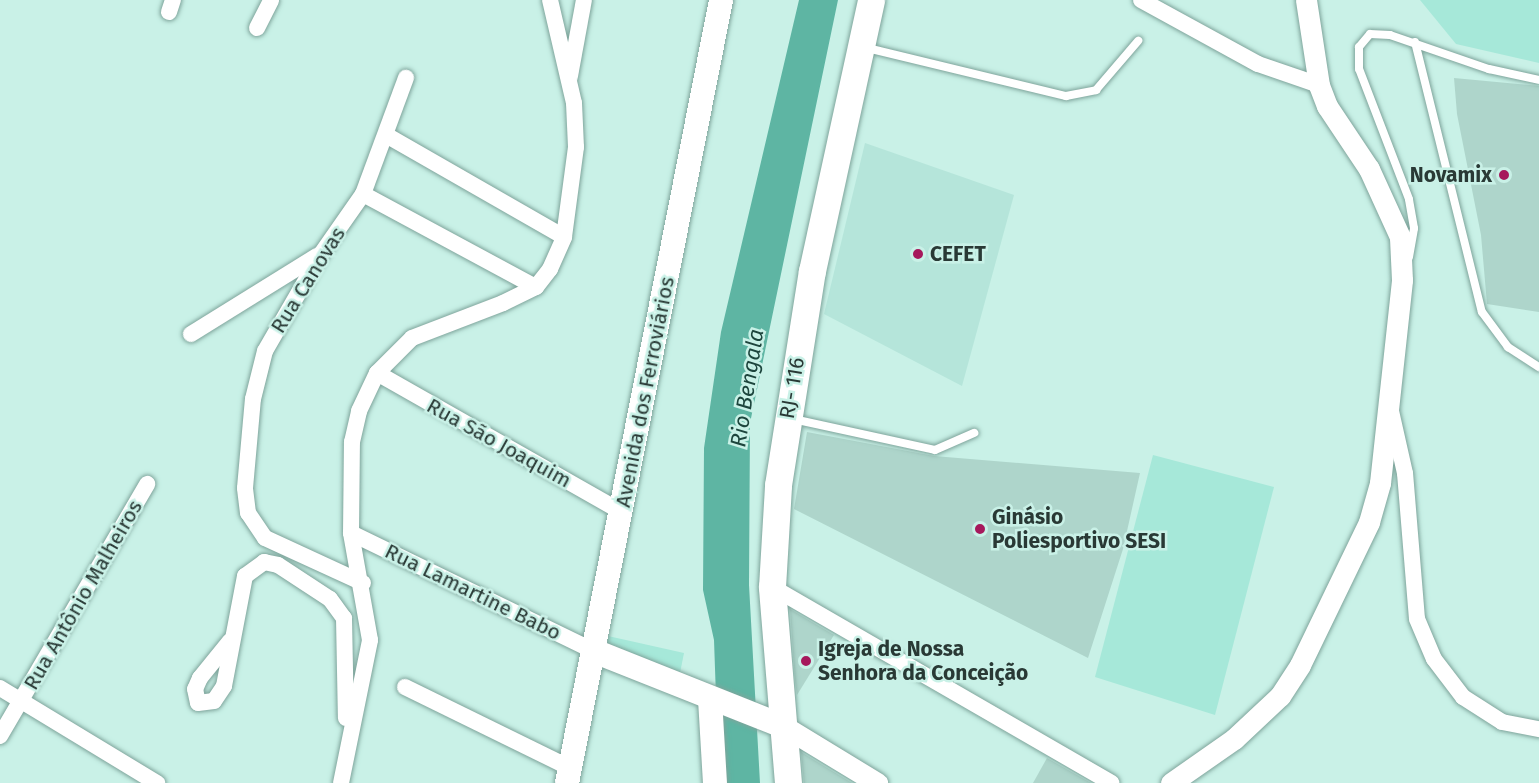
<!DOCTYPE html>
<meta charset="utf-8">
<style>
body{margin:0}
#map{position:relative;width:1539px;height:783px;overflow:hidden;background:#c9f1e7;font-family:"Fira Sans",sans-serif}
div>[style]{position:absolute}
.built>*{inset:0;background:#b5e5da}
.green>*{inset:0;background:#a6e8d9}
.water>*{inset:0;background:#5eb5a3}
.building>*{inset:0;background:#aed5cb}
.roads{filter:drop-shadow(0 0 2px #7ea49b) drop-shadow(0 0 2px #7ea49b)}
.service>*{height:8px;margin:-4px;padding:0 4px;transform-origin:4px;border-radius:4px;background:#fff}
.minor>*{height:16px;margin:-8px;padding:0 8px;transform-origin:8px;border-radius:8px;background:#fff}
.tertiary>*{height:21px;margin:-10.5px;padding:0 10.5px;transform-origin:10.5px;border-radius:10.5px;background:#fff}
.secondary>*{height:24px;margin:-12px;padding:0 12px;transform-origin:12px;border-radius:12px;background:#fff}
.primary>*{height:27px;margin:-13.5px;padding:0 13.5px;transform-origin:13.5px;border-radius:13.5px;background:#fff}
.dots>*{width:16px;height:16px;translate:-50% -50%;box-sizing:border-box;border:3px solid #c9f1e7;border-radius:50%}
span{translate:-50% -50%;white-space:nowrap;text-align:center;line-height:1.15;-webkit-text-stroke:5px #c9f1e7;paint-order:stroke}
.poi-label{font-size:21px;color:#293935;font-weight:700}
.right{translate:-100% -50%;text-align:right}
.left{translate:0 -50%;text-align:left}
.street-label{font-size:21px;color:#293935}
.water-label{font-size:22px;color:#1d453d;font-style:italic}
</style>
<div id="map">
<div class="built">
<div style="clip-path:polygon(865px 143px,1014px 195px,962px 386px,824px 314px)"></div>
</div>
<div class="green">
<div style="clip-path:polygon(1420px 0,1539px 0,1539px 63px,1456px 44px)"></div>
<div style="clip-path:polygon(1153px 455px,1274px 487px,1215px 715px,1095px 677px)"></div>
<div style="clip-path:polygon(608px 636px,684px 653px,680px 673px,608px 654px)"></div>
</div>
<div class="water">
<div style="clip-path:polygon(799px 0,838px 0,750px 423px,749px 585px,760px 783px,719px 783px,714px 640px,703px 590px,704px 448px,721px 332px)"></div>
</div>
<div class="building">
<div style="clip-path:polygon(1454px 78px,1539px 86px,1539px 312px,1487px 304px,1481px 235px,1457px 114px)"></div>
<div style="clip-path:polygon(807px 432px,934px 456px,1140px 473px,1123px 549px,1088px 658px,794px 509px)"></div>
<div style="clip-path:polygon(790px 609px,834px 635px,797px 695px,795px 680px)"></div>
<div style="clip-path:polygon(801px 752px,852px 783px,804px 783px)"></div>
<div style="clip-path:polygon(1047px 758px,1091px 783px,1033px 783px)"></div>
</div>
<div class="roads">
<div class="service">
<div style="left:1415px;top:42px;width:278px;rotate:76.1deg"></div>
<div style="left:1482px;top:312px;width:44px;rotate:53.4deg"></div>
<div style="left:1508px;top:347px;width:37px;rotate:33deg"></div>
<div style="left:863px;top:47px;width:209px;rotate:13.6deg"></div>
<div style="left:1066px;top:96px;width:31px;rotate:-11deg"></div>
<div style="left:1096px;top:90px;width:65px;rotate:-49.4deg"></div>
<div style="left:1409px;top:257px;width:29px;rotate:-80deg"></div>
<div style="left:1414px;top:228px;width:29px;rotate:-100deg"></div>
<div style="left:1409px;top:199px;width:139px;rotate:-111deg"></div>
<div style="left:1359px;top:69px;width:22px;rotate:-90deg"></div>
<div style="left:1359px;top:47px;width:17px;rotate:-50deg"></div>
<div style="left:1370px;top:34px;width:20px;rotate:3deg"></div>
<div style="left:1390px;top:35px;width:105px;rotate:19deg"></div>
<div style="left:1489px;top:69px;width:51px;rotate:12.4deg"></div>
<div style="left:793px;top:419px;width:145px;rotate:12.3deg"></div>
<div style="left:935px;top:450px;width:43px;rotate:-23.6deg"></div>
</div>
<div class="minor">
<div style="left:1141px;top:0;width:133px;rotate:28.7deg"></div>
<div style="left:1258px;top:64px;width:65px;rotate:19deg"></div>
<div style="left:169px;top:12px;width:13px;rotate:-72deg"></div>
<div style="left:257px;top:28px;width:31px;rotate:-63deg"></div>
<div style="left:570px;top:76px;width:77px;rotate:-79.6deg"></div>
<div style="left:386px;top:135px;width:205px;rotate:29.8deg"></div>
<div style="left:363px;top:194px;width:196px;rotate:28.3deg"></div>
<div style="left:191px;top:334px;width:148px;rotate:-31.8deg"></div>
<div style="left:377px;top:373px;width:282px;rotate:29.6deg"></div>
<div style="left:1391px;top:411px;width:64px;rotate:77.3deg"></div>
<div style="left:1405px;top:473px;width:146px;rotate:85.3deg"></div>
<div style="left:1417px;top:619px;width:43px;rotate:67deg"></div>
<div style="left:1434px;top:659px;width:48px;rotate:52.7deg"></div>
<div style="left:1463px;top:697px;width:46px;rotate:32.7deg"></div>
<div style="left:1502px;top:722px;width:38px;rotate:11deg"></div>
<div style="left:351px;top:533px;width:270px;rotate:25.9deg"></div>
<div style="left:363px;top:583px;width:108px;rotate:-155.3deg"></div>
<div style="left:265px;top:538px;width:30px;rotate:-124deg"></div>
<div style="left:248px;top:513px;width:25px;rotate:-97deg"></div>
<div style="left:245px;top:488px;width:89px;rotate:-84.9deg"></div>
<div style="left:253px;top:399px;width:49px;rotate:-76deg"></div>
<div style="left:265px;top:351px;width:112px;rotate:-60deg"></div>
<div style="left:321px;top:254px;width:73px;rotate:-55deg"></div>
<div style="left:363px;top:194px;width:124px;rotate:-69.7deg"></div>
<div style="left:772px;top:587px;width:392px;rotate:30deg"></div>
<div style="left:230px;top:641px;width:48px;rotate:129deg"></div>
<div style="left:200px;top:678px;width:12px;rotate:114deg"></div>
<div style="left:195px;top:689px;width:14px;rotate:78deg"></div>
<div style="left:198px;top:703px;width:16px;rotate:-7deg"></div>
<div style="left:214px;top:701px;width:18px;rotate:-56deg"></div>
<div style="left:224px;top:686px;width:112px;rotate:-79.2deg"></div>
<div style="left:245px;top:576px;width:24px;rotate:-36deg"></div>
<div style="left:264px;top:562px;width:14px;rotate:12deg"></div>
<div style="left:278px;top:565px;width:62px;rotate:33.2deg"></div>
<div style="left:330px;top:599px;width:24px;rotate:54deg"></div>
<div style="left:344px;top:618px;width:100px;rotate:88.9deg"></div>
<div style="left:405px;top:687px;width:184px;rotate:26.1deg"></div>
<div style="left:0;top:688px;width:184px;rotate:31.2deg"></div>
<div style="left:0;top:736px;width:292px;rotate:-59.7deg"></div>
<div style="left:341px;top:783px;width:146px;rotate:-78.5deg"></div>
<div style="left:370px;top:640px;width:109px;rotate:-100.1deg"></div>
<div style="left:351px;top:533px;width:91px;rotate:-89.4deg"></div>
<div style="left:352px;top:442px;width:32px;rotate:-77deg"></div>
<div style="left:359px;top:411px;width:42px;rotate:-64.7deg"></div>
<div style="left:377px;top:373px;width:49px;rotate:-45deg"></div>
<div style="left:412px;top:338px;width:97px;rotate:-21deg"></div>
<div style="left:503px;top:303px;width:37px;rotate:-26deg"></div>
<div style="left:536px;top:287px;width:23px;rotate:-52deg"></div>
<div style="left:550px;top:269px;width:35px;rotate:-66deg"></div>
<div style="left:564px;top:237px;width:91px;rotate:-82.4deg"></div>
<div style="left:576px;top:147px;width:44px;rotate:-92.6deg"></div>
<div style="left:574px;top:103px;width:106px;rotate:-103.1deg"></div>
</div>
<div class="tertiary">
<div style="left:785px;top:727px;width:108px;rotate:31.3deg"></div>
<div style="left:1171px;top:783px;width:77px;rotate:-34.9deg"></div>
<div style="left:1234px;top:739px;width:63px;rotate:-43.1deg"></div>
<div style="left:1280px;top:696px;width:37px;rotate:-57deg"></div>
<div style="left:1300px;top:665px;width:159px;rotate:-64.2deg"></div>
<div style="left:1369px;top:522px;width:41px;rotate:-74.2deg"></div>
<div style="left:1380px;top:483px;width:204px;rotate:-83.8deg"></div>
<div style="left:1402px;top:280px;width:43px;rotate:-92.7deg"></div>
<div style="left:1400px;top:237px;width:75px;rotate:-114.5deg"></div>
<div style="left:1369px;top:169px;width:76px;rotate:-123.7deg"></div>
<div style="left:1327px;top:106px;width:22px;rotate:-111deg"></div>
<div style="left:1319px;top:85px;width:86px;rotate:-98.7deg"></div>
</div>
<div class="secondary">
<div style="left:594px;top:651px;width:206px;rotate:21.7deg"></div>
<div style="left:710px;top:699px;width:84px;rotate:86.6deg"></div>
<div style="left:567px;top:783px;width:798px;rotate:-78.87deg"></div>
</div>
<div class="primary">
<div style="left:788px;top:783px;width:197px;rotate:-94.7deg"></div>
<div style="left:772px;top:587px;width:102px;rotate:-86.6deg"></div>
<div style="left:778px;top:485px;width:217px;rotate:-81deg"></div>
<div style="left:812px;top:271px;width:277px;rotate:-77.7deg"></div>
</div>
</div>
<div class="dots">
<div style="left:1504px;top:175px;background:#a6195c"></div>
<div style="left:918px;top:254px;background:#a6195c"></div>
<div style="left:980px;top:529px;background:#a6195c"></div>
<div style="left:806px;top:661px;background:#a6195c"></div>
</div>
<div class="poi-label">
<span class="right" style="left:1492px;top:175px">Novamix</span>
<span class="left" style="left:930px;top:254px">CEFET</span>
<span class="left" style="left:992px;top:529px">Ginásio<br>Poliesportivo SESI</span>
<span class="left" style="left:818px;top:661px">Igreja de Nossa<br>Senhora da Conceição</span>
</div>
<div class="street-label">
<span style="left:308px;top:280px;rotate:-58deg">Rua Canovas</span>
<span style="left:792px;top:388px;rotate:-80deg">RJ- 116</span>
<span style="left:645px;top:392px;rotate:-79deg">Avenida dos Ferroviários</span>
<span style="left:499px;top:443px;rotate:29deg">Rua São Joaquim</span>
<span style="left:473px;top:592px;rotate:26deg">Rua Lamartine Babo</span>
<span style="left:83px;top:595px;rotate:-60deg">Rua Antônio Malheiros</span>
</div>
<div class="water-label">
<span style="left:747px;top:388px;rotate:-81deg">Rio Bengala</span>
</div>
</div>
